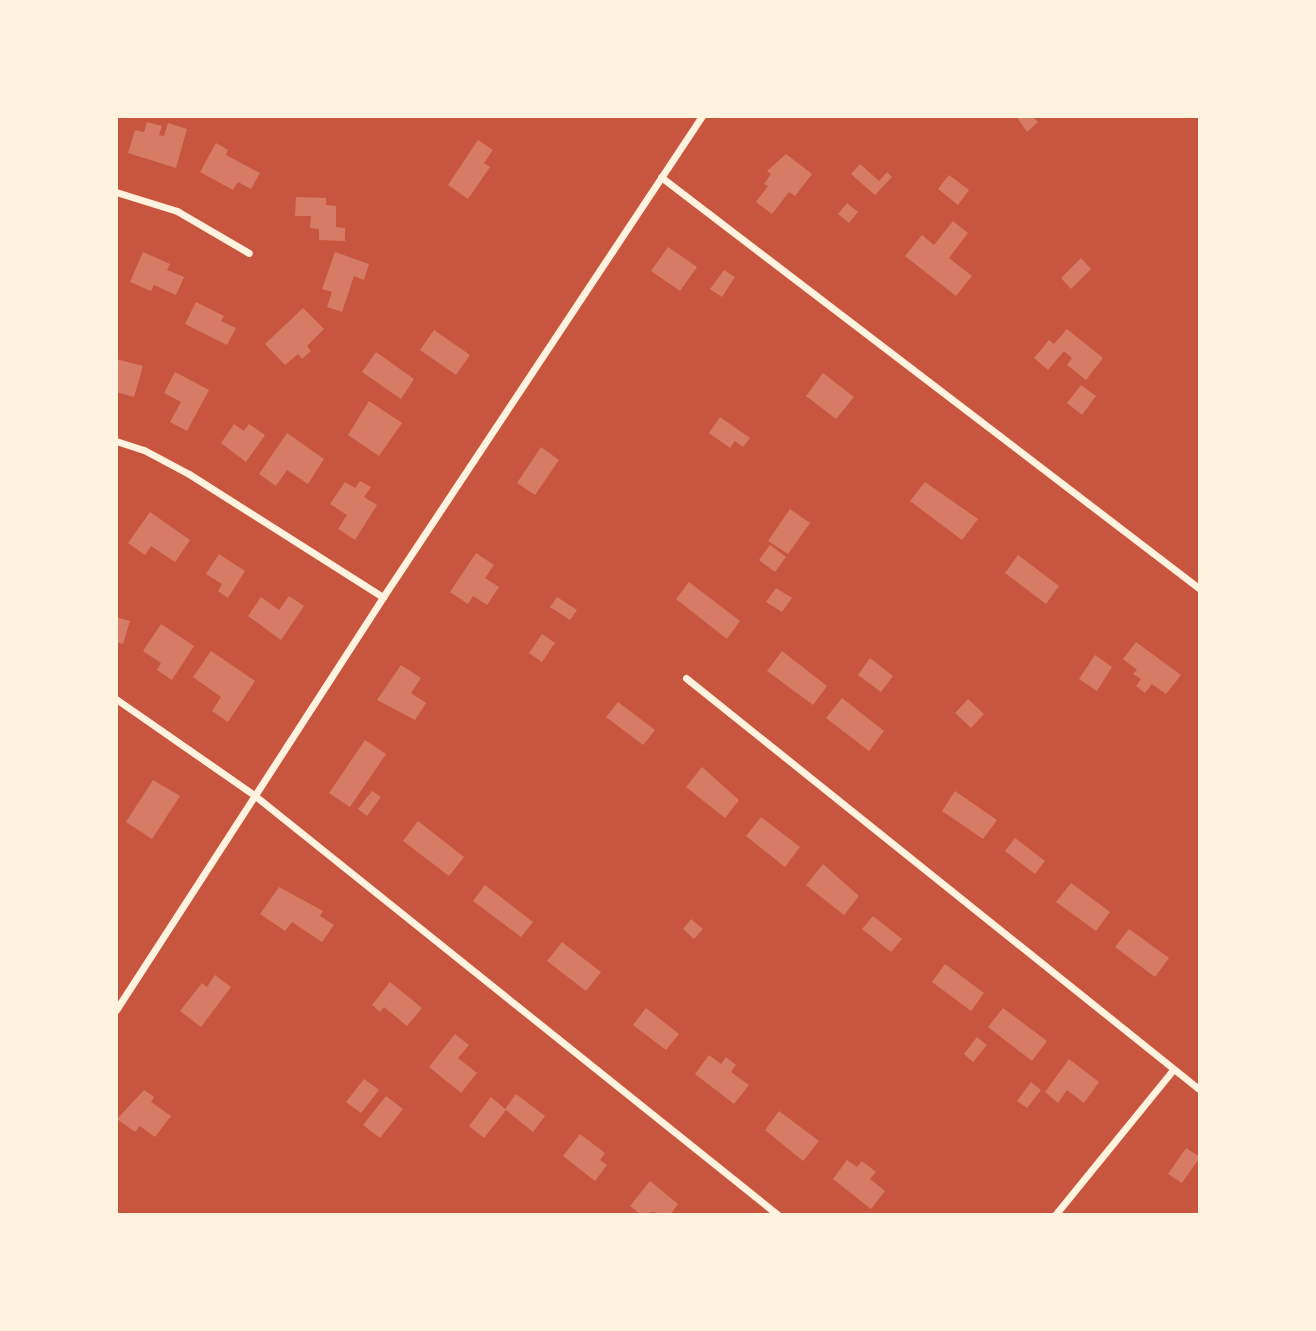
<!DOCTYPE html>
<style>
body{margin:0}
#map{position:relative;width:1316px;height:1331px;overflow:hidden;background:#c8553d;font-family:"Asap Condensed",sans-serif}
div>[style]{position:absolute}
.building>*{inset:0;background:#d67c66}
.minor>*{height:7px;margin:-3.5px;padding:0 3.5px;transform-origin:3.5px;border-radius:3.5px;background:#fff3e0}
span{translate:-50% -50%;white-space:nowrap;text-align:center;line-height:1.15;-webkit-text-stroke:6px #fff3e0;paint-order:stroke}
.frame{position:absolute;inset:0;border:118px solid #fff3e0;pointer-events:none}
</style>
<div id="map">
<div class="building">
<div style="clip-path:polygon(1016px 116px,1032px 116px,1038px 122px,1027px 132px)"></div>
<div style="clip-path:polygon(147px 122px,162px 126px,159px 135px,164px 136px,168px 123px,187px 129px,176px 168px,128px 153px,135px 130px,144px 132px)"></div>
<div style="clip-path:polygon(478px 140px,493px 150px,484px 163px,490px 167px,468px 199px,448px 185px)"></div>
<div style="clip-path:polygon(216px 143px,228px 150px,226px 155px,260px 173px,251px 189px,238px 182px,233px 190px,200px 172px)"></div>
<div style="clip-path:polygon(786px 154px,812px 174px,795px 196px,789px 192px,772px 214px,756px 202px,768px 186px,764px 184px,771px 174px,767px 171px)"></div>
<div style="clip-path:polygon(860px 164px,879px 181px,887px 172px,892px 177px,875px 195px,851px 174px)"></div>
<div style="clip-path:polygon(949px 175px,969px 190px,958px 205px,938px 189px)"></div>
<div style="clip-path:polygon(296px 197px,326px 198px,326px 205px,336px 206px,336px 227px,345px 228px,345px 241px,319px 240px,319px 229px,310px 228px,311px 216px,295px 216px)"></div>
<div style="clip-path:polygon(847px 203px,858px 212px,849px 223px,838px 214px)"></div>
<div style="clip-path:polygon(953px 221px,968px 233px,949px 258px,972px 276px,956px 296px,905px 256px,922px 235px,934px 245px)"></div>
<div style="clip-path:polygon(668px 247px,697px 267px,680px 291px,651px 271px)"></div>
<div style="clip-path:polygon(143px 252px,170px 264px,167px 270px,184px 277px,176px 295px,154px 285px,151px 291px,130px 282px)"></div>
<div style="clip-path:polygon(335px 252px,369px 264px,364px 280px,354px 276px,342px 312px,327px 307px,332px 292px,322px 289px)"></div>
<div style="clip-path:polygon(1081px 258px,1091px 269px,1071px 289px,1061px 278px)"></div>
<div style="clip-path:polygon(724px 270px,735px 277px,722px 297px,710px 289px)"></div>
<div style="clip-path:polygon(196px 302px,224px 316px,221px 321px,236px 328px,227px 345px,185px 324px)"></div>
<div style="clip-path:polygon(303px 308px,324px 329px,307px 346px,311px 351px,302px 359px,298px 354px,285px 365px,265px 344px)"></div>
<div style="clip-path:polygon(1067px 329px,1103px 358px,1086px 380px,1067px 365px,1072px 358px,1064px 351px,1048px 370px,1034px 358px,1049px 340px,1054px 344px)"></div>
<div style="clip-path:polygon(434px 330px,470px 355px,456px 375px,420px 350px)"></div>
<div style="clip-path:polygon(376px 352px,414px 379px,401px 399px,362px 372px)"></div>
<div style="clip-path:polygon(116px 359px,143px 366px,134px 397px,116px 392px)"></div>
<div style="clip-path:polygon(175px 372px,209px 390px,187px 431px,170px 422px,181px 402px,164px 393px)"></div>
<div style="clip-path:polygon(823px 373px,854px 397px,836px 419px,806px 396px)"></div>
<div style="clip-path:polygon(1081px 385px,1096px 396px,1082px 415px,1067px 403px)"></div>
<div style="clip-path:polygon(369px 401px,402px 423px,379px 456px,348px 435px)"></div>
<div style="clip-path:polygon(720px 417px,750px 438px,743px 447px,735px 441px,730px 448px,709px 433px)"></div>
<div style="clip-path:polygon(234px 424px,244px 431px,249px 424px,265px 435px,246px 462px,221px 443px)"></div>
<div style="clip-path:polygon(287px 433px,324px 459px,308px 484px,287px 470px,276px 486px,259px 474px)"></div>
<div style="clip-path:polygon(541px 447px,559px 460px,535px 495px,517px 483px)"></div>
<div style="clip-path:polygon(360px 481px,371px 487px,364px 497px,377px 505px,355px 540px,338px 529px,347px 515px,330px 504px,345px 482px,355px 488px)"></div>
<div style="clip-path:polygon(925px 482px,978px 519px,962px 540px,910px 501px)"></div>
<div style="clip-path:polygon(790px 509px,810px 523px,788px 554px,768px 541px)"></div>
<div style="clip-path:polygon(150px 512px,190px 540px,175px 562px,151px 546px,145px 555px,128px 543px)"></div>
<div style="clip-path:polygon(770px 545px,786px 557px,775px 572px,759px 560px)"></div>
<div style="clip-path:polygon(476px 553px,494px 565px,485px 578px,499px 587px,487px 605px,473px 596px,468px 604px,450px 592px)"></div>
<div style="clip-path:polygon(219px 554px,245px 571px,228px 598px,218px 591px,222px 584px,206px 574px)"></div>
<div style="clip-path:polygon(1018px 555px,1059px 586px,1046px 604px,1005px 573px)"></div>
<div style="clip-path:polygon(689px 582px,740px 621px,727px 639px,676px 599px)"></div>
<div style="clip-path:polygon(776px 588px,792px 598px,782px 612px,766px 602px)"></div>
<div style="clip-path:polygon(289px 596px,304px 606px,281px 640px,248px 616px,261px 597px,279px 610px)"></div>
<div style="clip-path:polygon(557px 597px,577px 610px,570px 620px,550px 607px)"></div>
<div style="clip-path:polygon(116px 617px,130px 621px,123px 644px,116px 642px)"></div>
<div style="clip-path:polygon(161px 624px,194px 646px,172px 680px,157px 670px,161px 663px,143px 651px)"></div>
<div style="clip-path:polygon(542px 634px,555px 643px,542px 662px,529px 653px)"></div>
<div style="clip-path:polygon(1136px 642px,1181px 675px,1166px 694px,1152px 684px,1145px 693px,1136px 686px,1141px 679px,1133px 674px,1137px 670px,1123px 659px)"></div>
<div style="clip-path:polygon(211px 651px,255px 681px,228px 722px,212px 711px,221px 697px,193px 677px)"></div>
<div style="clip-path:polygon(782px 651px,827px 686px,813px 705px,767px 671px)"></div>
<div style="clip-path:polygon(1095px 655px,1112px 667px,1097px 691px,1079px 679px)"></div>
<div style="clip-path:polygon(870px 658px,893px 676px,881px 692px,858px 675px)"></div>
<div style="clip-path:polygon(401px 665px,421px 678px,411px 693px,426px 703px,415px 720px,377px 700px)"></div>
<div style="clip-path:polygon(842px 698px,884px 731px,869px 751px,826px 718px)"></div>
<div style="clip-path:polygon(968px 699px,984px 714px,971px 728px,955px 713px)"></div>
<div style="clip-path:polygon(618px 702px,655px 730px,643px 745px,606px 717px)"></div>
<div style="clip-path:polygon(365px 740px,386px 754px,350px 807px,329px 793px)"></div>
<div style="clip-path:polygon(702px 767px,739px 800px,725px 818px,686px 787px)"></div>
<div style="clip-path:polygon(153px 780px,180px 796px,152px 839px,126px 822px)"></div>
<div style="clip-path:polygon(372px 791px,381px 797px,367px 816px,358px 809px)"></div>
<div style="clip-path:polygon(955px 791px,997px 820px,983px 839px,942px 811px)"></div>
<div style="clip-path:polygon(761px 817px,800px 847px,785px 867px,746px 836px)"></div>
<div style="clip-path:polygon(418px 821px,464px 857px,449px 876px,403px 841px)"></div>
<div style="clip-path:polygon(1015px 838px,1045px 861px,1035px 874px,1005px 851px)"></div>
<div style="clip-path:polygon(823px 864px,859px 896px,844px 915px,806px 885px)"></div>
<div style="clip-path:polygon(1071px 883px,1110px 912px,1096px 931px,1056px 902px)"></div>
<div style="clip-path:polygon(485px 885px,533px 922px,521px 937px,473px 901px)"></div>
<div style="clip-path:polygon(279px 887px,323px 911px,320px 916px,334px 925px,322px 942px,292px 922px,285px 931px,260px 914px)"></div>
<div style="clip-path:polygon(873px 916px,902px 939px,891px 952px,862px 929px)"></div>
<div style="clip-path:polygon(691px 919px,703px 929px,694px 939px,683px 929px)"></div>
<div style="clip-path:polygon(1129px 929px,1169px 958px,1155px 977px,1115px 947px)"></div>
<div style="clip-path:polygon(562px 942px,601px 972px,586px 991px,547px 961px)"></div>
<div style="clip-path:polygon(945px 964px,984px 993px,971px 1011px,932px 982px)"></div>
<div style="clip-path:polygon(215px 975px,231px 987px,201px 1027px,180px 1011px,202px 983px,207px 987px)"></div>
<div style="clip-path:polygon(390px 982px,422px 1008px,407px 1026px,384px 1007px,380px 1012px,372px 1005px)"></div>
<div style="clip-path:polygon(646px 1008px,679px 1034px,666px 1050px,633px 1025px)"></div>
<div style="clip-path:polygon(1003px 1008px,1047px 1041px,1032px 1061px,988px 1027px)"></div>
<div style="clip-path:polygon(455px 1034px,469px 1045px,458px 1058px,477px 1073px,461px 1093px,429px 1067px)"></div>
<div style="clip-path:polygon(977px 1037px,987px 1045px,973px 1062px,964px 1054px)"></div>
<div style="clip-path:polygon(709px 1055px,721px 1064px,726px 1057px,736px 1065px,731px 1072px,749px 1085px,734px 1104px,695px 1074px)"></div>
<div style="clip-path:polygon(1069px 1059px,1099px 1082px,1084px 1103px,1067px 1090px,1058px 1103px,1045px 1092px)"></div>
<div style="clip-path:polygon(364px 1079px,379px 1090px,361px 1113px,346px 1102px)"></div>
<div style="clip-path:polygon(1031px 1082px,1041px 1090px,1027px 1108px,1017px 1101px)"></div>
<div style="clip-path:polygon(144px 1090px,154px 1097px,151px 1102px,171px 1116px,155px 1137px,140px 1126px,135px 1132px,117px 1119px)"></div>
<div style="clip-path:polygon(516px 1094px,545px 1116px,533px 1132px,506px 1110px,484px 1138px,469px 1126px,491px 1097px,505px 1109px)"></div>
<div style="clip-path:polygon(386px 1096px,403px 1109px,380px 1138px,363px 1125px)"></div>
<div style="clip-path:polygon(779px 1111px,819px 1141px,803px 1161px,765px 1130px)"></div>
<div style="clip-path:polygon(580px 1134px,605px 1153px,600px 1160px,607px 1165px,595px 1181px,563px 1156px)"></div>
<div style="clip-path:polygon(1186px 1148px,1200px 1157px,1182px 1183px,1168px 1174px)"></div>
<div style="clip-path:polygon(847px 1160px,857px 1167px,862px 1161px,876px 1172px,870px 1179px,885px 1191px,871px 1209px,833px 1179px)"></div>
<div style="clip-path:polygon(650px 1181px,678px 1204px,670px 1215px,652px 1212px,642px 1215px,630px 1206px)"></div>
</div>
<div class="minor">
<div style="left:661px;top:177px;width:678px;rotate:37.39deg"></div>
<div style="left:116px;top:192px;width:64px;rotate:17.3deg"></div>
<div style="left:177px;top:211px;width:83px;rotate:30.3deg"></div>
<div style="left:116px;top:441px;width:29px;rotate:18deg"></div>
<div style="left:144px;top:450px;width:51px;rotate:28.1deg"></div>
<div style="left:189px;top:474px;width:230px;rotate:32.4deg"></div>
<div style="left:686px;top:678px;width:659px;rotate:38.71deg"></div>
<div style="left:116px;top:699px;width:168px;rotate:34.8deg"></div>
<div style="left:254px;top:795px;width:672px;rotate:38.71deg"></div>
<div style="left:116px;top:1010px;width:492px;rotate:-57.1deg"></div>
<div style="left:383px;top:597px;width:577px;rotate:-56.45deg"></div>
<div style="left:1055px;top:1215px;width:187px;rotate:-50.9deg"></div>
</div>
<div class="frame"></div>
</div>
